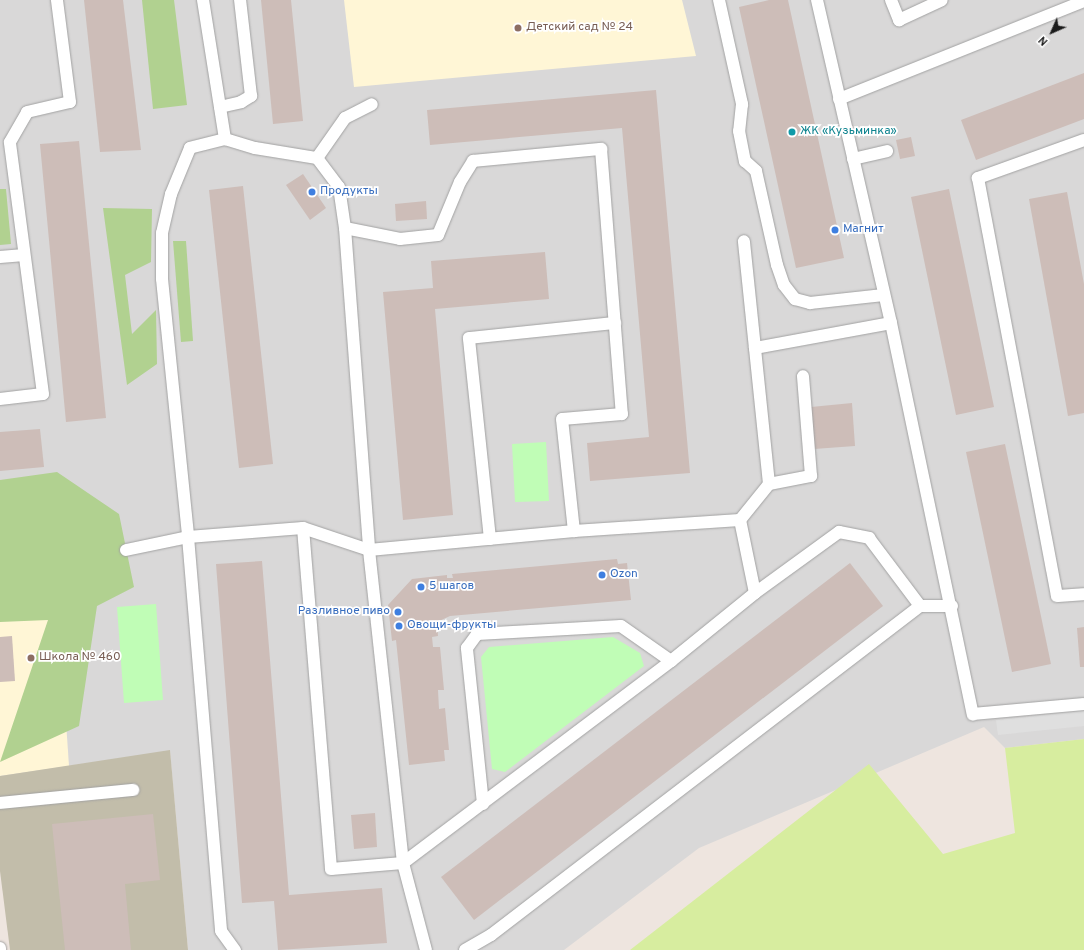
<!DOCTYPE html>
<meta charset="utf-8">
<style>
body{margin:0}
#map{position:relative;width:1084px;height:950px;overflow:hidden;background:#eee5df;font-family:Overpass,sans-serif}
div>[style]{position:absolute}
.residential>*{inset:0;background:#d9d8d8}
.education>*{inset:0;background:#fff6d6}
.construction>*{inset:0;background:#c2bdaa}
.grass>*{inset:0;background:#d7ed9f}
.forest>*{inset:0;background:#b1d190}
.park>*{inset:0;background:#c0fdb6}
.parking>*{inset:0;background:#dfdfdf}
.building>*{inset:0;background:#cdbdb8}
.roads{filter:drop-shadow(0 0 1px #a2a2a2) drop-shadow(0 0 1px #a2a2a2)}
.lane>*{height:12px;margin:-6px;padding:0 6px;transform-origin:6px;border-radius:6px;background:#fff}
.dots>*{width:11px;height:11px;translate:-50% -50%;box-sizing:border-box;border:2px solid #fff;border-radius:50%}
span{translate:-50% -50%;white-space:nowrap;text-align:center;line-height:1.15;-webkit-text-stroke:3.5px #fff;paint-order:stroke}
.education-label{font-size:12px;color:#785e54}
.left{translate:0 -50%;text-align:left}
.culture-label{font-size:12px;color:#0d838f}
.shop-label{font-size:12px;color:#366cbe}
.right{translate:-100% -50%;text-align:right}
.north{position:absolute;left:1032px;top:12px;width:40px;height:40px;-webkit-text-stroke:3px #fff;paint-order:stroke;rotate:225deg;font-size:11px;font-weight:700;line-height:16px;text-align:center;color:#1b1b1b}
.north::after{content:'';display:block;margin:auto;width:14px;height:18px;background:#1b1b1b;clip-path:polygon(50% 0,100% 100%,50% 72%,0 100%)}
</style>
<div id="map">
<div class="residential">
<div style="clip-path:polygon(0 0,1084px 0,1084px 739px,1005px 748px,984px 727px,699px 848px,564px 950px,188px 950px,170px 751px,0 776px)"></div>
</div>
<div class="education">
<div style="clip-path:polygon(344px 0,682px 0,696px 56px,354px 87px)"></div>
<div style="clip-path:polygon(54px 545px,69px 766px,0 776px,0 550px)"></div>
</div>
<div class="construction">
<div style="clip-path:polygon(170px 750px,188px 950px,10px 950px,0 871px,0 776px)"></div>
</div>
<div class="grass">
<div style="clip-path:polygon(1084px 739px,1084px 950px,630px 950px,869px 764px,943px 854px,1015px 833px,1005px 748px)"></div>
</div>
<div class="forest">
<div style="clip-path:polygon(142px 0,174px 0,187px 105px,153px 109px)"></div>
<div style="clip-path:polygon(0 189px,6px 189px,11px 244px,0 245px)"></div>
<div style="clip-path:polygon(103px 208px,152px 209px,151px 262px,125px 275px,132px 334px,156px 310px,157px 364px,127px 385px)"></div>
<div style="clip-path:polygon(173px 241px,186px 241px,193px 341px,181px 342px)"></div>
<div style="clip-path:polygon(57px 472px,119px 514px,134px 587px,97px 606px,79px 726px,0 762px,48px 620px,0 622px,0 480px)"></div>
</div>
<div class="park">
<div style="clip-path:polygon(546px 442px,549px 501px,515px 502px,512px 444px)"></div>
<div style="clip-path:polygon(156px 604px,163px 700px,124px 703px,117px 607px)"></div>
<div style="clip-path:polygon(613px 637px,640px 653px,644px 666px,505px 772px,492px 769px,481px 657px,489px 647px)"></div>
</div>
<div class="parking">
<div style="clip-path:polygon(1084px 711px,1084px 726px,998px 735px,996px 720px)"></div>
</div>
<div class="building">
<div style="clip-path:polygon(84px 0,123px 0,141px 150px,100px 152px)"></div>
<div style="clip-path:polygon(261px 0,291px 0,303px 121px,273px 124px)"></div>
<div style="clip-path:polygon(769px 0,788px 0,844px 258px,796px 268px,739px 7px)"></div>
<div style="clip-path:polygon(1084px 73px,1084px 119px,976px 160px,961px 120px)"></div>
<div style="clip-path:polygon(656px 90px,690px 473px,590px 481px,587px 443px,649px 437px,622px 128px,430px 145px,427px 110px)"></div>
<div style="clip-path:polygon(911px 137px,915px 156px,900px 159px,896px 140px)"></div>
<div style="clip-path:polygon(79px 141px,106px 418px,66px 422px,40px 144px)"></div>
<div style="clip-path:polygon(303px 174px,326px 208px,310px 220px,286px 185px)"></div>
<div style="clip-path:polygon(243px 186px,273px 464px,239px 468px,209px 190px)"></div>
<div style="clip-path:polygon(949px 189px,994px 407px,956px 415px,911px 197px)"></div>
<div style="clip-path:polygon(1067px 192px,1084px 284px,1084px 413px,1068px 416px,1029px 199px)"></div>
<div style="clip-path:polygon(426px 201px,427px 219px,396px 221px,395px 204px)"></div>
<div style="clip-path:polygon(545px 252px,549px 299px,435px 309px,453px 515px,403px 520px,383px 292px,433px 288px,431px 261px)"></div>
<div style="clip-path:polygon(852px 403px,855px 446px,814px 449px,811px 407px)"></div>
<div style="clip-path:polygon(40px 429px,44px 467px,0 471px,0 432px)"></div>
<div style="clip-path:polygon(1005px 444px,1051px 664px,1012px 672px,966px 452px)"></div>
<div style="clip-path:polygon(617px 559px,618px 564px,627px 563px,631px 600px,450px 616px,437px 622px,438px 636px,432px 637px,433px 647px,440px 647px,444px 690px,438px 690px,439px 709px,445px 708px,449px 750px,444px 750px,445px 761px,409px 765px,396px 640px,392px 641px,388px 605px,412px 579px,447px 575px,447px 578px,453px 578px,452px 574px)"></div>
<div style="clip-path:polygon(262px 561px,289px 895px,382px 888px,387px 943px,278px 950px,274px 901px,242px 903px,216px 564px)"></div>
<div style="clip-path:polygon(850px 563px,883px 606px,474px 920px,441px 877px)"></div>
<div style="clip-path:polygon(1084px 627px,1084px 667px,1080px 667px,1077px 628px)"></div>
<div style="clip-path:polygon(12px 636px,15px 681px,0 682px,0 637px)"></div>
<div style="clip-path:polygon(375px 813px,377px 847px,354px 849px,351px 815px)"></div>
<div style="clip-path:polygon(153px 814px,160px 880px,125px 884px,131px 950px,65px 950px,52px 824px)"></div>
</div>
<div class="roads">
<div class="lane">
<div style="left:203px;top:0;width:141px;rotate:81deg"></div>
<div style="left:225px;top:139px;width:36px;rotate:166deg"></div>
<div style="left:190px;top:148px;width:50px;rotate:112.4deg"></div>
<div style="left:171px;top:194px;width:40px;rotate:103deg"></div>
<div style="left:162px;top:233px;width:46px;rotate:90deg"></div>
<div style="left:162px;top:279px;width:259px;rotate:84.2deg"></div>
<div style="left:188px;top:537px;width:395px;rotate:85.2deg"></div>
<div style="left:221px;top:931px;width:24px;rotate:54deg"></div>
<div style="left:719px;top:0;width:107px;rotate:77.5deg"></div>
<div style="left:742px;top:104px;width:27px;rotate:96deg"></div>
<div style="left:739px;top:131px;width:31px;rotate:79deg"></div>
<div style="left:745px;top:161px;width:15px;rotate:42deg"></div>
<div style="left:756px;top:171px;width:96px;rotate:77.4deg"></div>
<div style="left:777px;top:265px;width:21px;rotate:71deg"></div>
<div style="left:784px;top:285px;width:18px;rotate:52deg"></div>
<div style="left:795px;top:299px;width:16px;rotate:15deg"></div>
<div style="left:810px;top:303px;width:74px;rotate:-6.2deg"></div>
<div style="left:817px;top:0;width:331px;rotate:77.1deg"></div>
<div style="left:891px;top:0;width:22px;rotate:68deg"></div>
<div style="left:899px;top:20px;width:47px;rotate:-24.9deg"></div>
<div style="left:839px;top:99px;width:264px;rotate:-21.8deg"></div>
<div style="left:220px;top:107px;width:22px;rotate:-13deg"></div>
<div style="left:241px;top:102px;width:12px;rotate:-31deg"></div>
<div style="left:251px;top:96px;width:97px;rotate:-96.5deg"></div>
<div style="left:225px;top:139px;width:31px;rotate:17deg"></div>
<div style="left:255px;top:148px;width:63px;rotate:9.2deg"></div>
<div style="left:317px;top:158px;width:36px;rotate:53deg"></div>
<div style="left:339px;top:187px;width:41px;rotate:81.7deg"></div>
<div style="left:345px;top:228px;width:323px;rotate:85.7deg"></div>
<div style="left:369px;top:550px;width:315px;rotate:83.8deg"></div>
<div style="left:403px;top:863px;width:90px;rotate:75.2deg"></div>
<div style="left:1084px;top:140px;width:113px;rotate:160.3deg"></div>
<div style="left:978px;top:178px;width:425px;rotate:79.3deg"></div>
<div style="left:1057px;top:596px;width:27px;rotate:-4deg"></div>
<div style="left:317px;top:158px;width:49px;rotate:-55deg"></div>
<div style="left:345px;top:118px;width:30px;rotate:-27deg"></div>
<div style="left:853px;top:159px;width:35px;rotate:-13deg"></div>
<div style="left:345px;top:228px;width:56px;rotate:11.3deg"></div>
<div style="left:400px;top:239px;width:38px;rotate:-6deg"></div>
<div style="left:438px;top:235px;width:57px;rotate:-67.5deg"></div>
<div style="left:460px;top:182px;width:25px;rotate:-58deg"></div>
<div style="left:473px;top:161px;width:129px;rotate:-5.4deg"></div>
<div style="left:601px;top:149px;width:266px;rotate:85.5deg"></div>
<div style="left:622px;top:414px;width:60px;rotate:175.2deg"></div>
<div style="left:562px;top:419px;width:113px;rotate:83.9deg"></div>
<div style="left:0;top:257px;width:24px;rotate:-5deg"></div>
<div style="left:755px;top:348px;width:138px;rotate:-10.4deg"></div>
<div style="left:891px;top:323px;width:400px;rotate:78.2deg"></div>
<div style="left:973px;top:714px;width:111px;rotate:-5.1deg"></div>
<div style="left:0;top:399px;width:43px;rotate:-6.6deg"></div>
<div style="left:43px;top:394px;width:254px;rotate:-97.5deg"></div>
<div style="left:10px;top:142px;width:34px;rotate:-60deg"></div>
<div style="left:27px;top:112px;width:44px;rotate:-13.1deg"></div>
<div style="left:70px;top:102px;width:103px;rotate:-97.3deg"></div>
<div style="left:769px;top:484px;width:43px;rotate:-10.8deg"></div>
<div style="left:811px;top:476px;width:100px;rotate:-94.6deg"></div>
<div style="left:303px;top:528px;width:342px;rotate:85.3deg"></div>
<div style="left:331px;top:869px;width:72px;rotate:-4.8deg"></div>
<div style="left:403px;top:863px;width:336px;rotate:-37deg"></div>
<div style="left:671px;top:661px;width:108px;rotate:-39deg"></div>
<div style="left:755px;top:593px;width:75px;rotate:-101.6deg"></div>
<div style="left:490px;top:539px;width:202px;rotate:-96deg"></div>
<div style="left:469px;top:338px;width:147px;rotate:-5.9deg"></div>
<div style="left:126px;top:550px;width:63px;rotate:-11.8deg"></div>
<div style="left:188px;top:537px;width:115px;rotate:-4.5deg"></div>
<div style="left:303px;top:528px;width:70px;rotate:18.4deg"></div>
<div style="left:369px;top:550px;width:206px;rotate:-5.3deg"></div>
<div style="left:574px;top:531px;width:166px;rotate:-3.8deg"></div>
<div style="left:740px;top:520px;width:46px;rotate:-51.1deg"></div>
<div style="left:769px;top:484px;width:244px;rotate:-95.9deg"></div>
<div style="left:755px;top:593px;width:104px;rotate:-36deg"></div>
<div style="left:839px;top:532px;width:31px;rotate:11deg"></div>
<div style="left:869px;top:538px;width:85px;rotate:53.1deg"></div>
<div style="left:0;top:803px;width:134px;rotate:-5.6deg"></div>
<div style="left:483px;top:804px;width:157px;rotate:-95.9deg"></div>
<div style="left:467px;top:648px;width:17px;rotate:-54deg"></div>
<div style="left:477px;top:634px;width:144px;rotate:-3.2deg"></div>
<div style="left:621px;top:626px;width:61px;rotate:35deg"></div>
<div style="left:0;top:948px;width:2px;rotate:90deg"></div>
<div style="left:465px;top:950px;width:30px;rotate:-30deg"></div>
<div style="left:491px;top:935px;width:541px;rotate:-37.48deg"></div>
<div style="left:920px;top:606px;width:32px"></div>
</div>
</div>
<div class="dots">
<div style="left:518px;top:28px;background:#8d6e63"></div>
<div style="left:792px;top:132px;background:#0f9aa8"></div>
<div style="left:312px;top:192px;background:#3f7fe0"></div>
<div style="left:835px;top:230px;background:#3f7fe0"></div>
<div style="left:602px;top:575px;background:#3f7fe0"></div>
<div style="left:421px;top:587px;background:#3f7fe0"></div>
<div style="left:398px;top:612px;background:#3f7fe0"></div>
<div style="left:399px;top:626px;background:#3f7fe0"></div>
<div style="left:31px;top:658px;background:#8d6e63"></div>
</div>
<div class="education-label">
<span class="left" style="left:526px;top:28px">Детский сад № 24</span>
<span class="left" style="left:39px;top:658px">Школа № 460</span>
</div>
<div class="culture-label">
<span class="left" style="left:800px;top:132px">ЖК «Кузьминка»</span>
</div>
<div class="shop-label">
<span class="left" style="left:320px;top:192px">Продукты</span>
<span class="left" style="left:843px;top:230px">Магнит</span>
<span class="left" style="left:610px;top:575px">Ozon</span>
<span class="left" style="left:429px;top:587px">5 шагов</span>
<span class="right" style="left:390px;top:612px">Разливное пиво</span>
<span class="left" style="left:407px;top:626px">Овощи-фрукты</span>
</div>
<div class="north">N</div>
</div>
